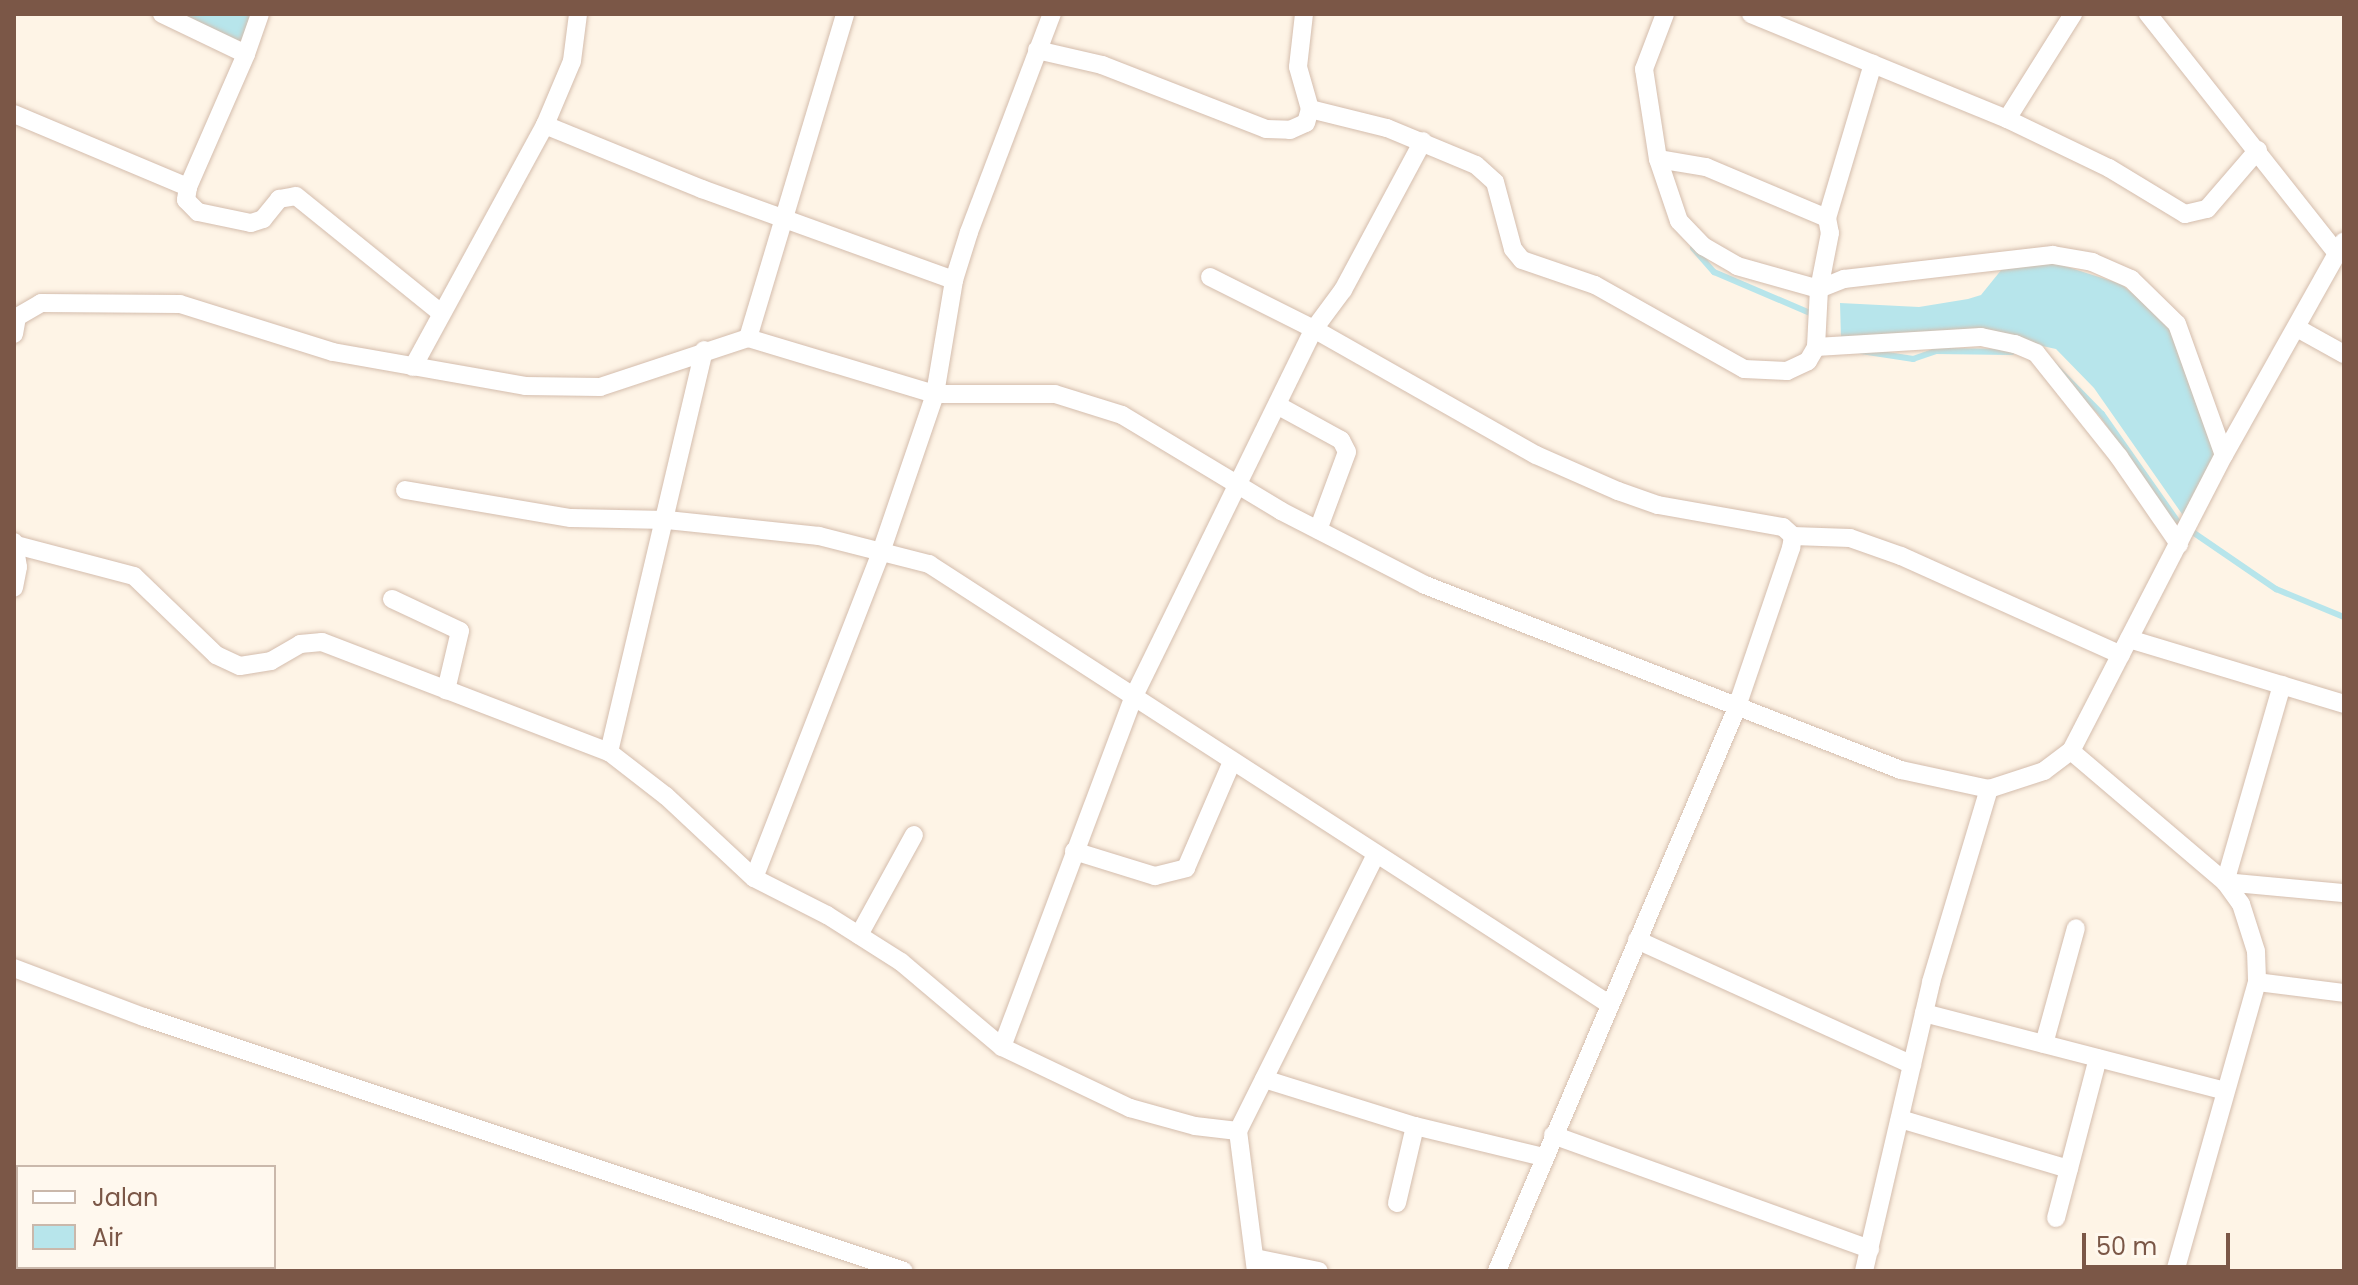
<!DOCTYPE html>
<style>
body{margin:0}
#map{position:relative;width:2358px;height:1285px;overflow:hidden;background:#fef4e6;font-family:Poppins,sans-serif}
div>[style]{position:absolute}
.water>*{inset:0;background:#b7e5eb}
.stream>*{height:6px;margin:-3px;padding:0 3px;transform-origin:3px;border-radius:3px;background:#b7e5eb}
.roads{filter:drop-shadow(0 0 2px #d4bdad) drop-shadow(0 0 2px #d4bdad)}
.minor>*{height:18px;margin:-9px;padding:0 9px;transform-origin:9px;border-radius:9px;background:#fff}
span{translate:-50% -50%;white-space:nowrap;text-align:center;line-height:1.15;-webkit-text-stroke:6px #fff8ee;paint-order:stroke}
.frame{position:absolute;inset:0;border:16px solid #7b5747;pointer-events:none}
.legend{position:absolute;left:16px;top:1165px;width:260px;height:104px;box-sizing:border-box;background:#fff8ee;border:2px solid #cab8ab;margin:0;padding:10px 14px;list-style:none;font-size:24px;color:#7b5747}
.legend li{display:flex;align-items:center;gap:16px;height:40px}
.legend b{width:40px;border:2px solid #cab8ab}
.scale{position:absolute;left:2082px;top:1233px;width:148px;height:36px;box-sizing:border-box;border:4px solid #7b5747;border-top:0;padding-left:10px;font-size:24px;line-height:28px;white-space:nowrap;color:#7b5747;-webkit-text-stroke:6px #fff8ee;paint-order:stroke}
</style>
<div id="map">
<div class="water">
<div style="clip-path:polygon(170px 14px,263px 14px,247px 49px)"></div>
<div style="clip-path:polygon(2052px 262px,2121px 284px,2170px 324px,2222px 460px,2189px 524px,2094px 388px,2056px 349px,2028px 343px,1961px 343px,1896px 350px,1841px 339px,1840px 303px,1919px 307px,1968px 299px,1981px 295px,2002px 269px)"></div>
</div>
<div class="stream">
<div style="left:1693px;top:248px;width:32px;rotate:49deg"></div>
<div style="left:1714px;top:272px;width:110px;rotate:23.1deg"></div>
<div style="left:1861px;top:351px;width:53px;rotate:8.7deg"></div>
<div style="left:1913px;top:359px;width:24px;rotate:-19deg"></div>
<div style="left:1936px;top:351px;width:76px;rotate:0.8deg"></div>
<div style="left:2053px;top:364px;width:70px;rotate:45.6deg"></div>
<div style="left:2102px;top:414px;width:132px;rotate:54.9deg"></div>
<div style="left:2178px;top:522px;width:119px;rotate:34.4deg"></div>
<div style="left:2276px;top:589px;width:74px;rotate:22.4deg"></div>
</div>
<div class="roads">
<div class="minor">
<div style="left:162px;top:14px;width:93px;rotate:25.5deg"></div>
<div style="left:246px;top:54px;width:42px;rotate:-70.7deg"></div>
<div style="left:1304px;top:14px;width:53px;rotate:96.5deg"></div>
<div style="left:1298px;top:67px;width:44px;rotate:74.1deg"></div>
<div style="left:1310px;top:109px;width:79px;rotate:13.9deg"></div>
<div style="left:1387px;top:128px;width:96px;rotate:22.6deg"></div>
<div style="left:1476px;top:165px;width:25px;rotate:42deg"></div>
<div style="left:1495px;top:182px;width:69px;rotate:75deg"></div>
<div style="left:1513px;top:249px;width:14px;rotate:51deg"></div>
<div style="left:1522px;top:260px;width:77px;rotate:18.9deg"></div>
<div style="left:1595px;top:285px;width:171px;rotate:29.4deg"></div>
<div style="left:1744px;top:369px;width:43px;rotate:2.7deg"></div>
<div style="left:1787px;top:371px;width:23px;rotate:-25deg"></div>
<div style="left:1808px;top:361px;width:16px;rotate:-60deg"></div>
<div style="left:1816px;top:347px;width:165px;rotate:-3.5deg"></div>
<div style="left:1981px;top:337px;width:35px;rotate:12deg"></div>
<div style="left:2015px;top:344px;width:23px;rotate:23deg"></div>
<div style="left:2036px;top:353px;width:133px;rotate:51.4deg"></div>
<div style="left:2119px;top:457px;width:106px;rotate:55.4deg"></div>
<div style="left:1665px;top:14px;width:59px;rotate:110.9deg"></div>
<div style="left:1644px;top:69px;width:91px;rotate:81.2deg"></div>
<div style="left:1658px;top:159px;width:65px;rotate:71.3deg"></div>
<div style="left:1679px;top:221px;width:35px;rotate:46deg"></div>
<div style="left:1703px;top:246px;width:39px;rotate:30deg"></div>
<div style="left:1737px;top:266px;width:85px;rotate:15.7deg"></div>
<div style="left:1819px;top:289px;width:58px;rotate:93deg"></div>
<div style="left:1751px;top:14px;width:277px;rotate:22.3deg"></div>
<div style="left:2007px;top:119px;width:113px;rotate:25.7deg"></div>
<div style="left:2109px;top:168px;width:89px;rotate:31.2deg"></div>
<div style="left:2185px;top:214px;width:23px;rotate:-13deg"></div>
<div style="left:2207px;top:209px;width:78px;rotate:-49.2deg"></div>
<div style="left:2148px;top:14px;width:305px;rotate:51.7deg"></div>
<div style="left:1037px;top:50px;width:67px;rotate:13deg"></div>
<div style="left:1102px;top:65px;width:176px;rotate:21.3deg"></div>
<div style="left:1266px;top:129px;width:24px;rotate:2deg"></div>
<div style="left:1290px;top:130px;width:17px;rotate:-24deg"></div>
<div style="left:1306px;top:123px;width:15px;rotate:-74deg"></div>
<div style="left:14px;top:114px;width:189px;rotate:22.8deg"></div>
<div style="left:188px;top:187px;width:145px;rotate:-66.4deg"></div>
<div style="left:2007px;top:119px;width:124px;rotate:-57.8deg"></div>
<div style="left:545px;top:125px;width:170px;rotate:22.2deg"></div>
<div style="left:702px;top:189px;width:268px;rotate:19.9deg"></div>
<div style="left:1658px;top:159px;width:49px;rotate:9.5deg"></div>
<div style="left:1706px;top:167px;width:131px;rotate:22.9deg"></div>
<div style="left:1827px;top:218px;width:15px;rotate:79deg"></div>
<div style="left:1830px;top:233px;width:57px;rotate:101.1deg"></div>
<div style="left:1819px;top:289px;width:27px;rotate:-22deg"></div>
<div style="left:1844px;top:279px;width:210px;rotate:-6.6deg"></div>
<div style="left:2053px;top:255px;width:40px;rotate:10deg"></div>
<div style="left:2092px;top:262px;width:43px;rotate:23.6deg"></div>
<div style="left:2131px;top:279px;width:64px;rotate:44.4deg"></div>
<div style="left:2177px;top:324px;width:139px;rotate:70.3deg"></div>
<div style="left:188px;top:187px;width:13px;rotate:99deg"></div>
<div style="left:186px;top:200px;width:17px;rotate:45deg"></div>
<div style="left:198px;top:212px;width:54px;rotate:11.7deg"></div>
<div style="left:251px;top:223px;width:13px;rotate:-18deg"></div>
<div style="left:263px;top:219px;width:26px;rotate:-51deg"></div>
<div style="left:279px;top:199px;width:17px;rotate:-10deg"></div>
<div style="left:296px;top:196px;width:186px;rotate:38.9deg"></div>
<div style="left:1827px;top:218px;width:161px;rotate:-73.4deg"></div>
<div style="left:1210px;top:277px;width:116px;rotate:26.6deg"></div>
<div style="left:1314px;top:329px;width:49px;rotate:-53.4deg"></div>
<div style="left:1343px;top:290px;width:169px;rotate:-61.8deg"></div>
<div style="left:2297px;top:328px;width:54px;rotate:29deg"></div>
<div style="left:14px;top:334px;width:17px;rotate:-80deg"></div>
<div style="left:17px;top:317px;width:28px;rotate:-30deg"></div>
<div style="left:41px;top:303px;width:139px;rotate:0.4deg"></div>
<div style="left:180px;top:304px;width:160px;rotate:17.4deg"></div>
<div style="left:333px;top:352px;width:195px;rotate:10deg"></div>
<div style="left:525px;top:386px;width:75px;rotate:0.8deg"></div>
<div style="left:600px;top:387px;width:156px;rotate:-18.3deg"></div>
<div style="left:748px;top:338px;width:195px;rotate:16.7deg"></div>
<div style="left:935px;top:394px;width:120px"></div>
<div style="left:1055px;top:394px;width:70px;rotate:17.4deg"></div>
<div style="left:1122px;top:415px;width:186px;rotate:31.1deg"></div>
<div style="left:1281px;top:511px;width:162px;rotate:27.2deg"></div>
<div style="left:1425px;top:585px;width:511px;rotate:21.24deg"></div>
<div style="left:1901px;top:770px;width:90px;rotate:12.2deg"></div>
<div style="left:1989px;top:789px;width:58px;rotate:-18.1deg"></div>
<div style="left:2044px;top:771px;width:34px;rotate:-37deg"></div>
<div style="left:2071px;top:751px;width:333px;rotate:-62.7deg"></div>
<div style="left:2224px;top:455px;width:245px;rotate:-60.7deg"></div>
<div style="left:748px;top:338px;width:338px;rotate:-73.3deg"></div>
<div style="left:413px;top:367px;width:276px;rotate:-61.4deg"></div>
<div style="left:545px;top:125px;width:69px;rotate:-67.1deg"></div>
<div style="left:572px;top:61px;width:47px;rotate:-82.7deg"></div>
<div style="left:1277px;top:405px;width:73px;rotate:28.7deg"></div>
<div style="left:1341px;top:440px;width:13px;rotate:63deg"></div>
<div style="left:1347px;top:452px;width:83px;rotate:110.4deg"></div>
<div style="left:405px;top:490px;width:168px;rotate:9.6deg"></div>
<div style="left:571px;top:518px;width:96px;rotate:1.2deg"></div>
<div style="left:667px;top:520px;width:153px;rotate:6deg"></div>
<div style="left:819px;top:536px;width:114px;rotate:14.3deg"></div>
<div style="left:929px;top:564px;width:810px;rotate:32.91deg"></div>
<div style="left:1793px;top:536px;width:57px;rotate:2deg"></div>
<div style="left:1850px;top:538px;width:54px;rotate:19.4deg"></div>
<div style="left:1901px;top:556px;width:241px;rotate:24.2deg"></div>
<div style="left:14px;top:542px;width:25px;rotate:81deg"></div>
<div style="left:18px;top:567px;width:21px;rotate:101deg"></div>
<div style="left:16px;top:545px;width:122px;rotate:14.7deg"></div>
<div style="left:134px;top:576px;width:114px;rotate:43.9deg"></div>
<div style="left:216px;top:655px;width:26px;rotate:25deg"></div>
<div style="left:240px;top:666px;width:31px;rotate:-9deg"></div>
<div style="left:271px;top:661px;width:34px;rotate:-30deg"></div>
<div style="left:300px;top:644px;width:22px;rotate:-5deg"></div>
<div style="left:322px;top:642px;width:307px;rotate:21deg"></div>
<div style="left:609px;top:752px;width:72px;rotate:37.7deg"></div>
<div style="left:666px;top:796px;width:120px;rotate:43deg"></div>
<div style="left:754px;top:878px;width:82px;rotate:26.9deg"></div>
<div style="left:827px;top:915px;width:88px;rotate:32.4deg"></div>
<div style="left:901px;top:962px;width:132px;rotate:40.1deg"></div>
<div style="left:1002px;top:1047px;width:142px;rotate:25.5deg"></div>
<div style="left:1130px;top:1108px;width:67px;rotate:15.5deg"></div>
<div style="left:1195px;top:1126px;width:43px;rotate:6.6deg"></div>
<div style="left:1238px;top:1131px;width:141px;rotate:82.7deg"></div>
<div style="left:392px;top:599px;width:75px;rotate:25.2deg"></div>
<div style="left:460px;top:631px;width:61px;rotate:103.3deg"></div>
<div style="left:2129px;top:639px;width:225px;rotate:16.8deg"></div>
<div style="left:2282px;top:685px;width:205px;rotate:106.1deg"></div>
<div style="left:2225px;top:882px;width:120px;rotate:5.3deg"></div>
<div style="left:2071px;top:751px;width:202px;rotate:40.4deg"></div>
<div style="left:2225px;top:882px;width:27px;rotate:54deg"></div>
<div style="left:2241px;top:904px;width:49px;rotate:72.3deg"></div>
<div style="left:2256px;top:951px;width:31px;rotate:88deg"></div>
<div style="left:2257px;top:982px;width:300px;rotate:105.8deg"></div>
<div style="left:609px;top:752px;width:413px;rotate:-76.7deg"></div>
<div style="left:1074px;top:851px;width:85px;rotate:17.2deg"></div>
<div style="left:1155px;top:876px;width:32px;rotate:-14deg"></div>
<div style="left:1186px;top:868px;width:113px;rotate:-66.6deg"></div>
<div style="left:754px;top:878px;width:350px;rotate:-68.7deg"></div>
<div style="left:881px;top:552px;width:167px;rotate:-71.1deg"></div>
<div style="left:935px;top:394px;width:116px;rotate:-80.5deg"></div>
<div style="left:954px;top:280px;width:50px;rotate:-72.6deg"></div>
<div style="left:969px;top:232px;width:233px;rotate:-69.2deg"></div>
<div style="left:859px;top:935px;width:114px;rotate:-61.2deg"></div>
<div style="left:1637px;top:940px;width:302px;rotate:24.4deg"></div>
<div style="left:14px;top:968px;width:139px;rotate:20.7deg"></div>
<div style="left:144px;top:1017px;width:801px;rotate:18.48deg"></div>
<div style="left:2257px;top:982px;width:88px;rotate:7.2deg"></div>
<div style="left:1924px;top:1013px;width:308px;rotate:14.5deg"></div>
<div style="left:2044px;top:1044px;width:120px;rotate:-74.6deg"></div>
<div style="left:1002px;top:1047px;width:373px;rotate:-69.4deg"></div>
<div style="left:1133px;top:698px;width:411px;rotate:-63.9deg"></div>
<div style="left:1314px;top:329px;width:255px;rotate:29.6deg"></div>
<div style="left:1536px;top:455px;width:90px;rotate:23.7deg"></div>
<div style="left:1618px;top:491px;width:42px;rotate:19.3deg"></div>
<div style="left:1658px;top:505px;width:127px;rotate:10deg"></div>
<div style="left:1783px;top:527px;width:13px;rotate:42deg"></div>
<div style="left:1793px;top:536px;width:12px;rotate:99deg"></div>
<div style="left:1791px;top:548px;width:171px;rotate:108.8deg"></div>
<div style="left:1736px;top:710px;width:610px;rotate:113.08deg"></div>
<div style="left:1264px;top:1079px;width:158px;rotate:17.3deg"></div>
<div style="left:1900px;top:1119px;width:176px;rotate:16.5deg"></div>
<div style="left:1238px;top:1131px;width:309px;rotate:-63.5deg"></div>
<div style="left:1553px;top:1135px;width:337px;rotate:19.8deg"></div>
<div style="left:1397px;top:1203px;width:79px;rotate:-76.8deg"></div>
<div style="left:1415px;top:1126px;width:132px;rotate:13.6deg"></div>
<div style="left:2056px;top:1218px;width:165px;rotate:-75.3deg"></div>
<div style="left:1255px;top:1258px;width:65px;rotate:11.5deg"></div>
<div style="left:1864px;top:1271px;width:297px;rotate:-76.9deg"></div>
<div style="left:1931px;top:982px;width:202px;rotate:-73.3deg"></div>
</div>
</div>
<div class="frame"></div>
<ul class="legend">
<li><b style="height:10px;background:#fff"></b>Jalan</li>
<li><b style="height:22px;background:#b7e5eb"></b>Air</li>
</ul>
<div class="scale">50 m</div>
</div>
